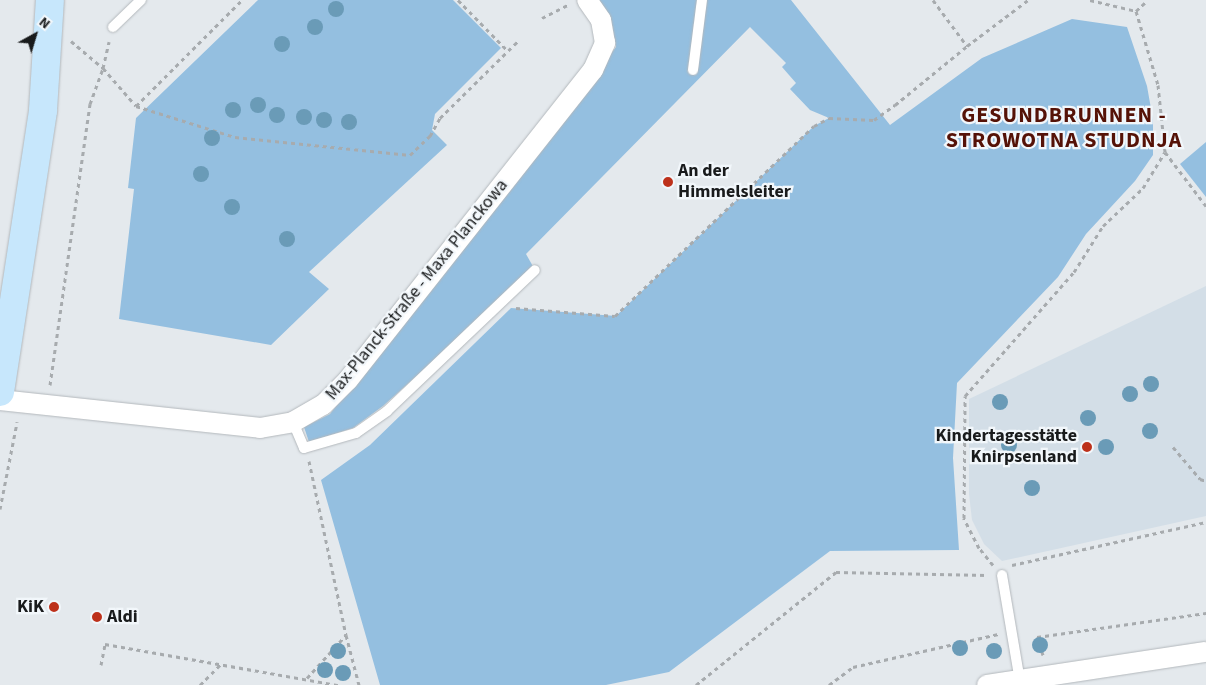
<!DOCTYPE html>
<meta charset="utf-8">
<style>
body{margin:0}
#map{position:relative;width:1206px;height:685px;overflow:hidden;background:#e4e9ed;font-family:"Source Sans 3",sans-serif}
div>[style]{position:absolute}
.built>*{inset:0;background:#d3dee7}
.green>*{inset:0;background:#94bfe0}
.path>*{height:3px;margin-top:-1.5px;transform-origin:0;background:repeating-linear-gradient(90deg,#a7abae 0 4px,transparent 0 8px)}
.roads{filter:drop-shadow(0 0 1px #b3b8bc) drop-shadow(0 0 1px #b3b8bc)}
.lane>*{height:10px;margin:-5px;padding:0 5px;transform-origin:5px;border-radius:5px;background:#fff}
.street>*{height:20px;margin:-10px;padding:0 10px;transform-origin:10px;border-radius:10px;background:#fff}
.secondary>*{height:28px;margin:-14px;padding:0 14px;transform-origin:14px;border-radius:14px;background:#c7e7fc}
.trees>*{width:16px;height:16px;margin:-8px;border-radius:50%;background:#6a9bb7}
.dots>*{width:14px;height:14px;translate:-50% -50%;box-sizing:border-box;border:2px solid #f2f7fb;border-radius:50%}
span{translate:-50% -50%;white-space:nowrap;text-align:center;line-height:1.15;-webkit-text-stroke:4.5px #f2f7fb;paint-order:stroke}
.poi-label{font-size:18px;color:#191b1c;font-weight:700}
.left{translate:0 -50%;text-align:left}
.right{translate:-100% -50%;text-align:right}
.street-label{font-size:18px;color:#191b1c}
.district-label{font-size:22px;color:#551207;font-weight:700;letter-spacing:1px}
.north{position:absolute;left:10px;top:10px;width:50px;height:50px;-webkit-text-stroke:4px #f2f7fb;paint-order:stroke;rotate:39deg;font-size:14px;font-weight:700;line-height:20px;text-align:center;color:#191b1c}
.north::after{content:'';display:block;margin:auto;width:18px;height:22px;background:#191b1c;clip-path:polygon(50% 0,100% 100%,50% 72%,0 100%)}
</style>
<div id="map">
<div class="built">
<div style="clip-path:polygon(1206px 286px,1206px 516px,1002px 561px,984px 544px,972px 520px,969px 494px,969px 399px)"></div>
</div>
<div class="green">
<div style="clip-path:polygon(258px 0,453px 0,501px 48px,435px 114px,432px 130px,447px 145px,309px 272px,329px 289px,271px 345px,119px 319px,134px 189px,128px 188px,136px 118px)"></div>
<div style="clip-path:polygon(599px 0,791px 0,890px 125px,982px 58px,1072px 19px,1127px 27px,1147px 86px,1153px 120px,1153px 155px,1135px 181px,1086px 234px,1058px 277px,957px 383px,953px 458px,959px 550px,830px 551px,669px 672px,606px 685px,380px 685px,321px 480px,370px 445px,511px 308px,616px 316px,814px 126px,829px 118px,810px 110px,790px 89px,796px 83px,782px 67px,786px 63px,750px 27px,526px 254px,535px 270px,383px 406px,353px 428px,309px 442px,304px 427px,330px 414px,616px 47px,611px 19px)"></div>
<div style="clip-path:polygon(1206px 142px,1206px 197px,1180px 164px)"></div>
</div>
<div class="path">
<div style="left:458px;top:0;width:71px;rotate:45.6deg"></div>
<div style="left:933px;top:0;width:57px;rotate:53.5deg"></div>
<div style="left:1090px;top:0;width:47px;rotate:13.4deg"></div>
<div style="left:1136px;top:11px;width:77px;rotate:73.4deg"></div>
<div style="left:1158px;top:85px;width:67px;rotate:84deg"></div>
<div style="left:1165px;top:152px;width:68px;rotate:52.8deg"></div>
<div style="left:1136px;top:11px;width:16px;rotate:-43deg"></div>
<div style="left:542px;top:18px;width:29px;rotate:-27deg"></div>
<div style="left:71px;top:41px;width:42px;rotate:40.2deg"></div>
<div style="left:103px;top:68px;width:50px;rotate:49deg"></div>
<div style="left:136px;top:106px;width:104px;rotate:17.4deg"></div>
<div style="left:235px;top:137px;width:176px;rotate:5.9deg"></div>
<div style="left:410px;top:155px;width:28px;rotate:-44deg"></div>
<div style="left:430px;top:136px;width:21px;rotate:-61deg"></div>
<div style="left:440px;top:118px;width:110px;rotate:-44.6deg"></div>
<div style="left:136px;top:106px;width:150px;rotate:-45deg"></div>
<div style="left:516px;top:308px;width:99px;rotate:4.6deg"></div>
<div style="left:615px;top:316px;width:275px;rotate:-43.7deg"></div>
<div style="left:814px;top:126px;width:17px;rotate:-28deg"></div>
<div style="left:829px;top:118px;width:45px;rotate:2.5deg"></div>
<div style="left:874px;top:120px;width:26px;rotate:-36deg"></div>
<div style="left:895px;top:105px;width:93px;rotate:-39.3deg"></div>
<div style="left:967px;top:46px;width:76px;rotate:-37deg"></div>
<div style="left:50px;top:385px;width:284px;rotate:-81.9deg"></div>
<div style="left:90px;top:104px;width:38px;rotate:-70deg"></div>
<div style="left:103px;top:68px;width:27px;rotate:-77deg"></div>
<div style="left:1173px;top:447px;width:42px;rotate:49.8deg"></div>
<div style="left:1200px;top:479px;width:6px;rotate:18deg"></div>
<div style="left:309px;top:461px;width:178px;rotate:78deg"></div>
<div style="left:346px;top:635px;width:52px;rotate:75.4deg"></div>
<div style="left:0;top:509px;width:89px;rotate:-78.9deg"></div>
<div style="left:993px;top:565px;width:22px;rotate:-129deg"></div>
<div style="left:979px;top:548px;width:34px;rotate:-117deg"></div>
<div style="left:964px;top:518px;width:122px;rotate:-89.5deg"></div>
<div style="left:965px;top:396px;width:165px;rotate:-48.7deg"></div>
<div style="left:1074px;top:272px;width:54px;rotate:-57.8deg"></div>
<div style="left:1103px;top:226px;width:55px;rotate:-43.5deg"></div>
<div style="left:1143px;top:188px;width:42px;rotate:-58.6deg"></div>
<div style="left:1012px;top:565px;width:199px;rotate:-12.5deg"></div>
<div style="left:1043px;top:655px;width:19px;rotate:-108deg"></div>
<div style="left:1037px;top:637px;width:171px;rotate:-8.1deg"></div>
<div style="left:101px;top:665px;width:21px;rotate:-79deg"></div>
<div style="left:105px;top:644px;width:237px;rotate:10deg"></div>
<div style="left:307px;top:678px;width:58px;rotate:-47.8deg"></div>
<div style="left:200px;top:685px;width:30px;rotate:-45deg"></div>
<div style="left:696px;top:685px;width:180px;rotate:-38.9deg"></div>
<div style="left:836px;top:572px;width:151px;rotate:1.1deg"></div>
<div style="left:829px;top:685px;width:30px;rotate:-37deg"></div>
<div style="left:853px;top:667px;width:149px;rotate:-12.8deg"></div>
</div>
<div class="roads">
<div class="lane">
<div style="left:113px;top:27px;width:39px;rotate:-44deg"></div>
<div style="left:693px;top:70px;width:71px;rotate:-82.7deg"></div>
<div style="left:293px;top:422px;width:28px;rotate:67deg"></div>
<div style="left:304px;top:448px;width:54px;rotate:-16.1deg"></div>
<div style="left:356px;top:433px;width:38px;rotate:-35deg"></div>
<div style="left:387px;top:411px;width:204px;rotate:-43.6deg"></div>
<div style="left:1002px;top:575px;width:108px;rotate:80.4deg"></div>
</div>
<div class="street">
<div style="left:0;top:400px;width:262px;rotate:6.1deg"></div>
<div style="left:260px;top:428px;width:34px;rotate:-10deg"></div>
<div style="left:293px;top:422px;width:34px;rotate:-30deg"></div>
<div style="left:323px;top:405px;width:35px;rotate:-45deg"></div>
<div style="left:348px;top:380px;width:395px;rotate:-51.7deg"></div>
<div style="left:593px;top:70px;width:30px;rotate:-66deg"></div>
<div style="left:605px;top:43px;width:23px;rotate:-100deg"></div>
<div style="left:601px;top:20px;width:24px;rotate:-125deg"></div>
<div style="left:987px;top:685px;width:221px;rotate:-8.6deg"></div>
</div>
<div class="secondary">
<div style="left:0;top:392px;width:285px;rotate:-81.3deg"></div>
<div style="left:43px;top:110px;width:110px;rotate:-86.4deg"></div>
</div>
</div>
<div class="trees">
<div style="left:336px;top:9px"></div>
<div style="left:315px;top:27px"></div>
<div style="left:282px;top:44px"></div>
<div style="left:258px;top:105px"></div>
<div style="left:233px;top:110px"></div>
<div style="left:277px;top:115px"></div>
<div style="left:304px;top:117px"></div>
<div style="left:324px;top:120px"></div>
<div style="left:349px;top:122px"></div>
<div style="left:212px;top:138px"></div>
<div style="left:201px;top:174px"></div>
<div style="left:232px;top:207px"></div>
<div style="left:287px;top:239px"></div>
<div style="left:1151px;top:384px"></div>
<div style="left:1130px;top:394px"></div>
<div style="left:1000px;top:402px"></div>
<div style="left:1088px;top:418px"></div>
<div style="left:1150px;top:431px"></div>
<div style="left:1009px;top:445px"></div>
<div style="left:1106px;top:447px"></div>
<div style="left:1032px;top:488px"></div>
<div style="left:1040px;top:645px"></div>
<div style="left:960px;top:648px"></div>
<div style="left:338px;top:651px"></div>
<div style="left:994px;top:651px"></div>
<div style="left:325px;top:670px"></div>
<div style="left:343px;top:673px"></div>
</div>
<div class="dots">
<div style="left:668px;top:182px;background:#bd311b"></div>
<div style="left:1087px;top:447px;background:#bd311b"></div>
<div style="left:54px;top:607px;background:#bd311b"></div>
<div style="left:97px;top:617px;background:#bd311b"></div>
</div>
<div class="poi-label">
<span class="left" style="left:678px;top:182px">An der<br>Himmelsleiter</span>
<span class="right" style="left:1077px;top:447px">Kindertagesstätte<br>Knirpsenland</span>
<span class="right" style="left:44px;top:607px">KiK</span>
<span class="left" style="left:107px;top:617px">Aldi</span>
</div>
<div class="street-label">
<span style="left:417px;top:290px;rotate:-51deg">Max-Planck-Straße - Maxa Planckowa</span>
</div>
<div class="district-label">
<span style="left:1064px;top:128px">GESUNDBRUNNEN -<br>STROWOTNA STUDNJA</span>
</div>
<div class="north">N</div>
</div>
